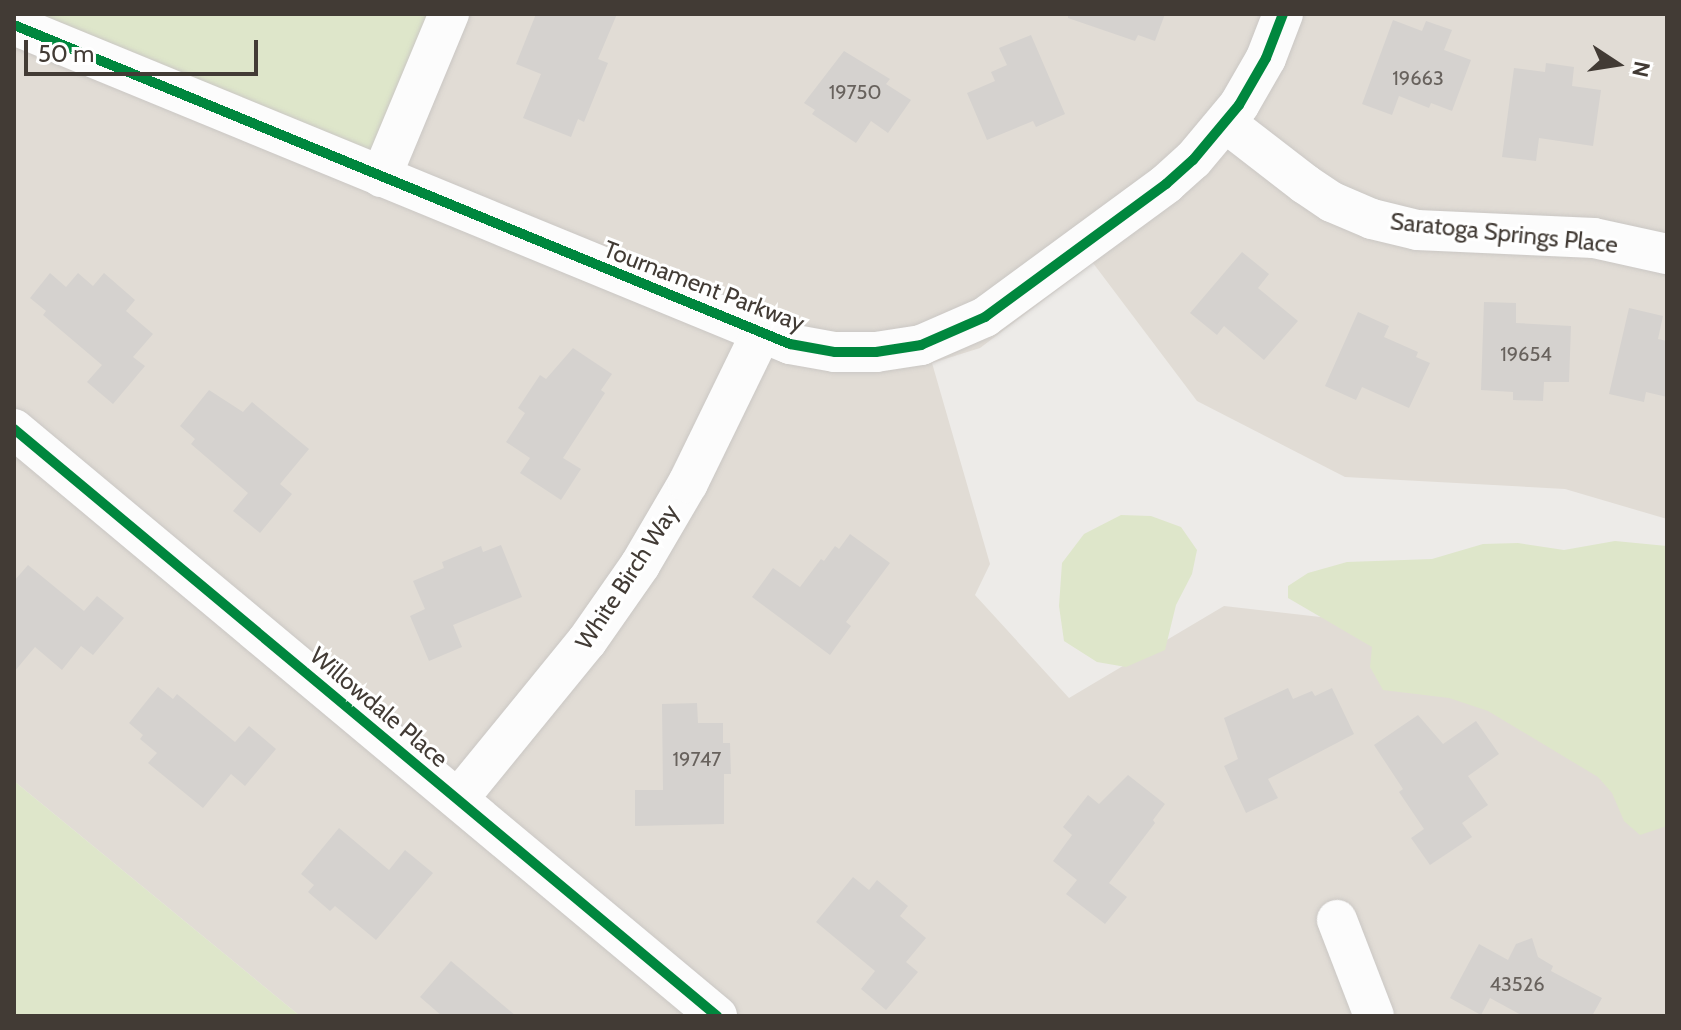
<!DOCTYPE html>
<style>
body{margin:0}
#map{position:relative;width:1681px;height:1030px;overflow:hidden;background:#edebe8;font-family:Cabin,sans-serif}
div>[style]{position:absolute}
.residential>*{inset:0;background:#e1dcd5}
.green>*{inset:0;background:#dee6ca}
.building>*{inset:0;background:#d5d2cf}
.roads{filter:drop-shadow(0 0 2px #cac7c4) drop-shadow(0 0 2px #cac7c4)}
.minor>*{height:40px;margin:-20px;padding:0 20px;transform-origin:20px;border-radius:20px;background:#fcfcfc}
.cycleway>*{height:10px;margin:-5px;padding:0 5px;transform-origin:5px;border-radius:5px;background:#00873e}
span{translate:-50% -50%;white-space:nowrap;text-align:center;line-height:1.15;-webkit-text-stroke:6px #fff;paint-order:stroke}
.number-label{font-size:20px;color:#68625d}
.number-label span{-webkit-text-stroke-width:0}
.street-label{font-size:24px;color:#423b35}
.frame{position:absolute;inset:0;border:16px solid #423b35;pointer-events:none}
.north{position:absolute;left:1577px;top:24px;width:80px;height:80px;-webkit-text-stroke:6px #fff;paint-order:stroke;rotate:102deg;font-size:22px;font-weight:700;line-height:32px;text-align:center;color:#423b35}
.north::after{content:'';display:block;margin:auto;width:28px;height:36px;background:#423b35;clip-path:polygon(50% 0,100% 100%,50% 72%,0 100%)}
.scale{position:absolute;left:24px;top:40px;width:234px;height:36px;box-sizing:border-box;border:4px solid #423b35;border-top:0;padding-left:10px;font-size:24px;line-height:28px;white-space:nowrap;color:#423b35;-webkit-text-stroke:6px #fff;paint-order:stroke}
</style>
<div id="map">
<div class="residential">
<div style="clip-path:polygon(444px 14px,1667px 14px,1667px 519px,1565px 489px,1345px 477px,1197px 401px,1093px 263px,980px 348px,932px 363px,990px 564px,975px 595px,1069px 698px,1224px 606px,1496px 637px,1667px 734px,1667px 1016px,300px 1016px,14px 781px,14px 46px)"></div>
</div>
<div class="green">
<div style="clip-path:polygon(14px 14px,444px 14px,393px 202px)"></div>
<div style="clip-path:polygon(1121px 515px,1151px 516px,1181px 527px,1197px 550px,1192px 574px,1176px 605px,1165px 650px,1126px 667px,1097px 662px,1064px 641px,1059px 606px,1062px 563px,1084px 534px)"></div>
<div style="clip-path:polygon(1615px 541px,1667px 546px,1667px 826px,1640px 835px,1624px 821px,1612px 793px,1598px 777px,1488px 711px,1449px 698px,1383px 690px,1370px 667px,1372px 647px,1288px 598px,1288px 586px,1308px 573px,1347px 562px,1432px 559px,1483px 544px,1518px 543px,1564px 550px)"></div>
<div style="clip-path:polygon(14px 781px,300px 1016px,14px 1016px)"></div>
</div>
<div class="building">
<div style="clip-path:polygon(536px 14px,617px 14px,598px 59px,608px 63px,584px 122px,578px 119px,571px 137px,523px 118px,541px 74px,516px 64px)"></div>
<div style="clip-path:polygon(1068px 14px,1165px 14px,1155px 41px,1138px 35px,1135px 41px,1068px 18px)"></div>
<div style="clip-path:polygon(1393px 20px,1422px 31px,1426px 21px,1452px 30px,1444px 50px,1471px 60px,1452px 111px,1431px 103px,1429px 108px,1399px 96px,1392px 115px,1362px 104px)"></div>
<div style="clip-path:polygon(1031px 35px,1065px 114px,1036px 127px,1033px 121px,987px 140px,967px 93px,995px 81px,991px 72px,1007px 65px,999px 48px)"></div>
<div style="clip-path:polygon(844px 51px,890px 79px,886px 84px,911px 100px,888px 133px,871px 121px,856px 143px,812px 114px,815px 110px,804px 103px)"></div>
<div style="clip-path:polygon(1546px 63px,1574px 67px,1572px 86px,1601px 90px,1593px 146px,1539px 138px,1536px 161px,1502px 157px,1514px 68px,1545px 72px)"></div>
<div style="clip-path:polygon(1242px 252px,1269px 274px,1258px 288px,1298px 321px,1264px 360px,1224px 326px,1217px 335px,1190px 313px)"></div>
<div style="clip-path:polygon(50px 273px,66px 287px,78px 273px,93px 286px,104px 273px,135px 300px,126px 311px,153px 334px,133px 357px,145px 366px,113px 404px,87px 382px,102px 365px,43px 315px,46px 311px,30px 298px)"></div>
<div style="clip-path:polygon(1484px 302px,1516px 303px,1516px 323px,1571px 326px,1569px 382px,1544px 382px,1543px 401px,1513px 400px,1513px 392px,1481px 390px)"></div>
<div style="clip-path:polygon(1629px 308px,1663px 316px,1658px 339px,1667px 341px,1667px 397px,1646px 392px,1644px 402px,1609px 394px)"></div>
<div style="clip-path:polygon(1358px 312px,1389px 326px,1384px 337px,1418px 352px,1416px 357px,1430px 363px,1409px 408px,1362px 387px,1356px 400px,1325px 386px)"></div>
<div style="clip-path:polygon(573px 348px,612px 374px,601px 390px,605px 393px,563px 458px,581px 469px,561px 500px,520px 473px,530px 458px,506px 442px,525px 413px,518px 408px,540px 375px,546px 379px)"></div>
<div style="clip-path:polygon(209px 390px,243px 412px,252px 402px,309px 449px,280px 484px,292px 494px,260px 533px,233px 511px,248px 493px,191px 444px,195px 439px,180px 426px)"></div>
<div style="clip-path:polygon(850px 534px,890px 563px,846px 622px,851px 626px,830px 655px,752px 597px,773px 568px,800px 587px,821px 559px,824px 561px,835px 546px,839px 549px)"></div>
<div style="clip-path:polygon(501px 545px,522px 597px,453px 625px,462px 647px,429px 661px,410px 616px,425px 609px,413px 581px,444px 568px,442px 562px,481px 546px,483px 552px)"></div>
<div style="clip-path:polygon(28px 565px,84px 611px,97px 596px,124px 618px,93px 655px,81px 646px,62px 670px,35px 647px,14px 672px,14px 581px)"></div>
<div style="clip-path:polygon(158px 687px,173px 699px,177px 694px,235px 742px,249px 726px,276px 749px,245px 786px,231px 774px,203px 808px,148px 763px,157px 753px,140px 739px,143px 735px,129px 723px)"></div>
<div style="clip-path:polygon(1288px 688px,1293px 699px,1312px 691px,1315px 696px,1332px 688px,1354px 734px,1268px 779px,1278px 798px,1246px 813px,1224px 766px,1238px 759px,1224px 718px)"></div>
<div style="clip-path:polygon(697px 703px,698px 723px,723px 723px,723px 743px,730px 743px,731px 774px,724px 774px,724px 824px,635px 826px,635px 790px,663px 790px,662px 704px)"></div>
<div style="clip-path:polygon(1418px 715px,1443px 744px,1476px 721px,1499px 754px,1468px 776px,1488px 805px,1462px 823px,1472px 837px,1430px 865px,1411px 838px,1424px 829px,1399px 792px,1403px 789px,1374px 745px)"></div>
<div style="clip-path:polygon(1128px 775px,1165px 804px,1153px 820px,1155px 823px,1109px 883px,1127px 897px,1105px 924px,1066px 894px,1077px 880px,1053px 861px,1072px 835px,1063px 827px,1088px 795px,1099px 804px)"></div>
<div style="clip-path:polygon(339px 828px,389px 870px,405px 850px,433px 873px,376px 940px,335px 906px,330px 911px,308px 892px,314px 885px,301px 874px)"></div>
<div style="clip-path:polygon(853px 877px,869px 890px,877px 880px,908px 906px,900px 916px,926px 938px,906px 962px,918px 972px,886px 1010px,861px 989px,875px 971px,816px 922px)"></div>
<div style="clip-path:polygon(1532px 938px,1538px 957px,1553px 966px,1551px 971px,1602px 998px,1592px 1016px,1523px 1016px,1490px 998px,1481px 1015px,1450px 998px,1479px 944px,1508px 960px,1516px 944px)"></div>
<div style="clip-path:polygon(451px 961px,516px 1016px,442px 1016px,420px 997px)"></div>
</div>
<div class="roads">
<div class="minor">
<div style="left:14px;top:25px;width:839px;rotate:22.35deg"></div>
<div style="left:790px;top:344px;width:46px;rotate:10.1deg"></div>
<div style="left:835px;top:352px;width:41px"></div>
<div style="left:876px;top:352px;width:46px;rotate:-8.8deg"></div>
<div style="left:921px;top:345px;width:70px;rotate:-23.6deg"></div>
<div style="left:985px;top:317px;width:225px;rotate:-36.3deg"></div>
<div style="left:1166px;top:184px;width:36px;rotate:-42deg"></div>
<div style="left:1193px;top:160px;width:72px;rotate:-50.1deg"></div>
<div style="left:1239px;top:105px;width:54px;rotate:-60.1deg"></div>
<div style="left:1266px;top:58px;width:47px;rotate:-68.9deg"></div>
<div style="left:1226px;top:123px;width:100px;rotate:37.7deg"></div>
<div style="left:1305px;top:184px;width:32px;rotate:34deg"></div>
<div style="left:1332px;top:202px;width:43px;rotate:23deg"></div>
<div style="left:1372px;top:219px;width:46px;rotate:13.7deg"></div>
<div style="left:1417px;top:230px;width:177px;rotate:2.6deg"></div>
<div style="left:1594px;top:238px;width:75px;rotate:12.4deg"></div>
<div style="left:381px;top:177px;width:177px;rotate:-67.4deg"></div>
<div style="left:14px;top:429px;width:916px;rotate:39.86deg"></div>
<div style="left:458px;top:799px;width:204px;rotate:-50.8deg"></div>
<div style="left:587px;top:641px;width:93px;rotate:-55.1deg"></div>
<div style="left:640px;top:565px;width:95px;rotate:-59.7deg"></div>
<div style="left:688px;top:483px;width:167px;rotate:-64deg"></div>
<div style="left:1337px;top:920px;width:103px;rotate:68.9deg"></div>
</div>
</div>
<div class="cycleway">
<div style="left:14px;top:25px;width:839px;rotate:22.35deg"></div>
<div style="left:790px;top:344px;width:46px;rotate:10.1deg"></div>
<div style="left:835px;top:352px;width:41px"></div>
<div style="left:876px;top:352px;width:46px;rotate:-8.8deg"></div>
<div style="left:921px;top:345px;width:70px;rotate:-23.6deg"></div>
<div style="left:985px;top:317px;width:225px;rotate:-36.3deg"></div>
<div style="left:1166px;top:184px;width:36px;rotate:-42deg"></div>
<div style="left:1193px;top:160px;width:72px;rotate:-50.1deg"></div>
<div style="left:1239px;top:105px;width:54px;rotate:-60.1deg"></div>
<div style="left:1266px;top:58px;width:47px;rotate:-68.9deg"></div>
<div style="left:14px;top:429px;width:916px;rotate:39.86deg"></div>
</div>
<div class="number-label">
<span style="left:1418px;top:78px">19663</span>
<span style="left:855px;top:92px">19750</span>
<span style="left:1526px;top:354px">19654</span>
<span style="left:697px;top:759px">19747</span>
<span style="left:1517px;top:984px">43526</span>
</div>
<div class="street-label">
<span style="left:1504px;top:233px;rotate:6deg">Saratoga Springs Place</span>
<span style="left:704px;top:286px;rotate:21deg">Tournament Parkway</span>
<span style="left:627px;top:577px;rotate:-57deg">White Birch Way</span>
<span style="left:379px;top:707px;rotate:40deg">Willowdale Place</span>
</div>
<div class="frame"></div>
<div class="north">N</div>
<div class="scale">50 m</div>
</div>
